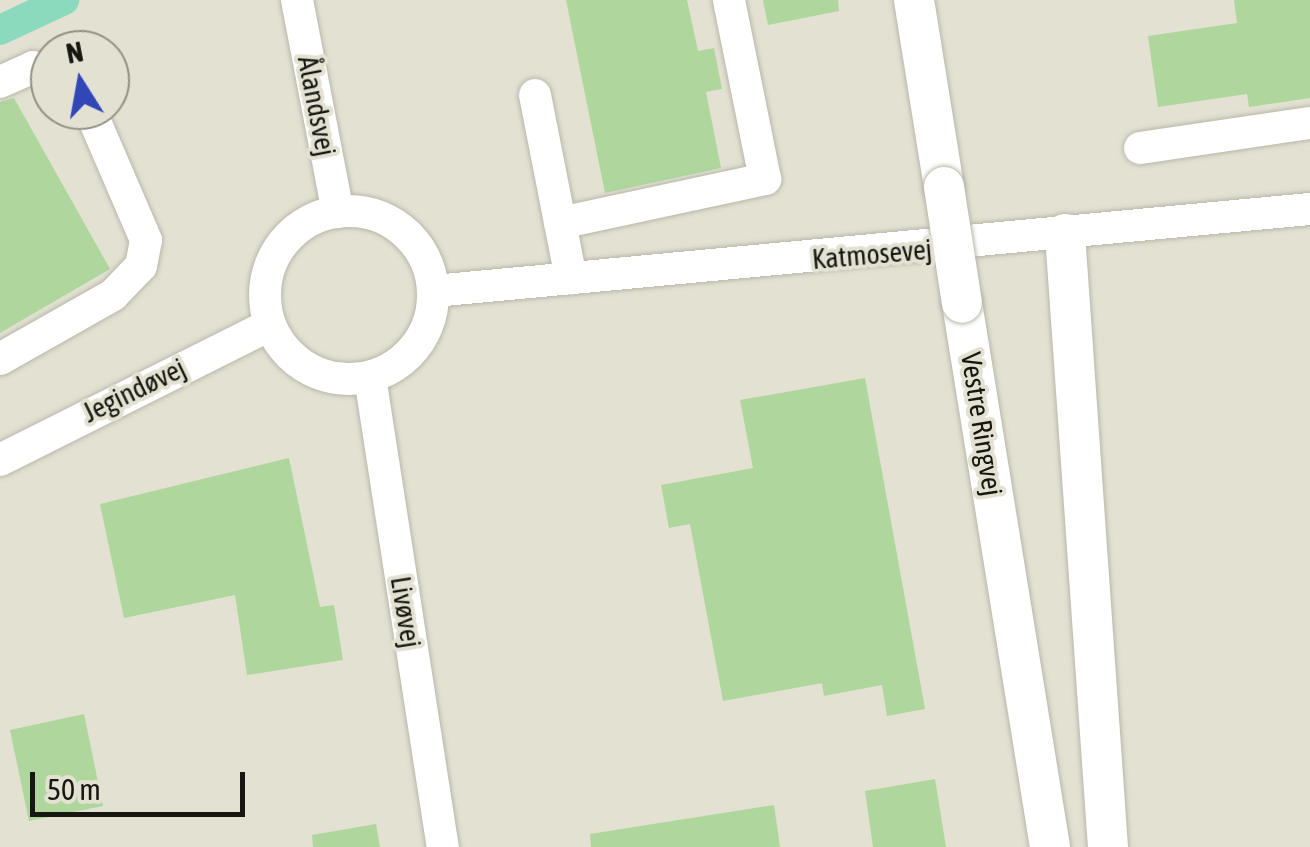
<!DOCTYPE html>
<meta charset="utf-8">
<style>
body{margin:0}
#map{position:relative;width:1310px;height:847px;overflow:hidden;background:#e2e1d2;font-family:"Asap Condensed",sans-serif}
div>[style]{position:absolute}
.canal>*{height:30px;margin:-15px;padding:0 15px;transform-origin:15px;border-radius:15px;background:#8cdabd}
.building>*{inset:0;background:#afd69d}
.roads{filter:drop-shadow(0 0 2px #b8b7a9) drop-shadow(0 0 2px #b8b7a9)}
.minor>*{height:32px;margin:-16px;padding:0 16px;transform-origin:16px;border-radius:16px;background:#fff}
.minor>.ring{margin:-16px;padding:0;box-sizing:content-box;background:none;border:32px solid #fff;border-radius:50%}
.major>*{height:40px;margin:-20px;padding:0 20px;transform-origin:20px;border-radius:20px;background:#fff}
.bridges{filter:drop-shadow(0 0 2px #b8b7a9) drop-shadow(0 0 2px #b8b7a9)}
.major-bridge>*{height:40px;margin:-20px;padding:0 20px;transform-origin:20px;border-radius:20px;background:#fff}
span{translate:-50% -50%;white-space:nowrap;text-align:center;line-height:1.15;-webkit-text-stroke:8px #e2e1d2;paint-order:stroke}
.street-label{font-size:28px;color:#171611}
.north{position:absolute;left:30px;top:30px;width:100px;height:100px;box-sizing:border-box;background:#e2e1d2;border:2px solid #919085;border-radius:50%;rotate:349deg;font-size:28px;font-weight:700;line-height:40px;text-align:center;color:#171611}
.north::after{content:'';display:block;margin:auto;width:35px;height:45px;background:#3146b7;clip-path:polygon(50% 0,100% 100%,50% 72%,0 100%)}
.scale{position:absolute;left:30px;top:772px;width:215px;height:45px;box-sizing:border-box;border:5px solid #171611;border-top:0;padding-left:12px;font-size:30px;line-height:35px;white-space:nowrap;color:#171611;-webkit-text-stroke:8px #e2e1d2;paint-order:stroke}
</style>
<div id="map">
<div class="canal">
<div style="left:0;top:30px;width:71px;rotate:-25.1deg"></div>
</div>
<div class="building">
<div style="clip-path:polygon(566px 0,687px 0,698px 51px,714px 48px,722px 89px,706px 92px,721px 168px,605px 193px)"></div>
<div style="clip-path:polygon(763px 0,838px 0,839px 11px,768px 25px)"></div>
<div style="clip-path:polygon(1234px 0,1310px 0,1310px 98px,1249px 107px,1247px 94px,1158px 107px,1148px 36px,1237px 23px)"></div>
<div style="clip-path:polygon(14px 98px,110px 269px,0 333px,0 102px)"></div>
<div style="clip-path:polygon(865px 378px,925px 709px,887px 716px,882px 685px,824px 696px,822px 683px,723px 701px,690px 524px,669px 528px,661px 485px,753px 468px,740px 400px)"></div>
<div style="clip-path:polygon(289px 458px,320px 607px,334px 605px,343px 660px,247px 675px,235px 595px,124px 618px,100px 504px)"></div>
<div style="clip-path:polygon(84px 714px,103px 806px,29px 821px,10px 730px)"></div>
<div style="clip-path:polygon(935px 779px,946px 847px,873px 847px,865px 791px)"></div>
<div style="clip-path:polygon(774px 805px,780px 847px,591px 847px,590px 834px)"></div>
<div style="clip-path:polygon(376px 824px,380px 847px,313px 847px,312px 835px)"></div>
</div>
<div class="roads">
<div class="minor">
<div style="left:297px;top:0;width:216px;rotate:79.1deg"></div>
<div style="left:0;top:82px;width:36px;rotate:-24deg"></div>
<div style="left:33px;top:67px;width:17px;rotate:13deg"></div>
<div style="left:535px;top:95px;width:187px;rotate:78.9deg"></div>
<div style="left:1140px;top:148px;width:172px;rotate:-8.4deg"></div>
<div class="ring" style="left:265px;top:211px;width:136px;height:136px"></div>
<div style="left:560px;top:223px;width:210px;rotate:-12.1deg"></div>
<div style="left:765px;top:179px;width:183px;rotate:-101.4deg"></div>
<div style="left:434px;top:291px;width:880px;rotate:-5.35deg"></div>
<div style="left:0;top:359px;width:130px;rotate:-29.5deg"></div>
<div style="left:113px;top:295px;width:40px;rotate:-46deg"></div>
<div style="left:141px;top:266px;width:26px;rotate:-79deg"></div>
<div style="left:146px;top:240px;width:142px;rotate:-113.3deg"></div>
<div style="left:370px;top:377px;width:476px;rotate:81.2deg"></div>
<div style="left:0;top:460px;width:302px;rotate:-26.6deg"></div>
</div>
<div class="major">
<div style="left:914px;top:0;width:189px;rotate:80.9deg"></div>
<div style="left:1065px;top:234px;width:615px;rotate:85.99deg"></div>
<div style="left:962px;top:303px;width:551px;rotate:80.81deg"></div>
</div>
</div>
<div class="bridges">
<div class="major-bridge">
<div style="left:944px;top:187px;width:117px;rotate:81.2deg"></div>
</div>
</div>
<div class="street-label">
<span style="left:317px;top:106px;rotate:79deg">Ålandsvej</span>
<span style="left:872px;top:254px;rotate:-5deg">Katmosevej</span>
<span style="left:134px;top:390px;rotate:-26deg">Jegindøvej</span>
<span style="left:982px;top:424px;rotate:81deg">Vestre Ringvej</span>
<span style="left:406px;top:612px;rotate:81deg">Livøvej</span>
</div>
<div class="north">N</div>
<div class="scale">50 m</div>
</div>
